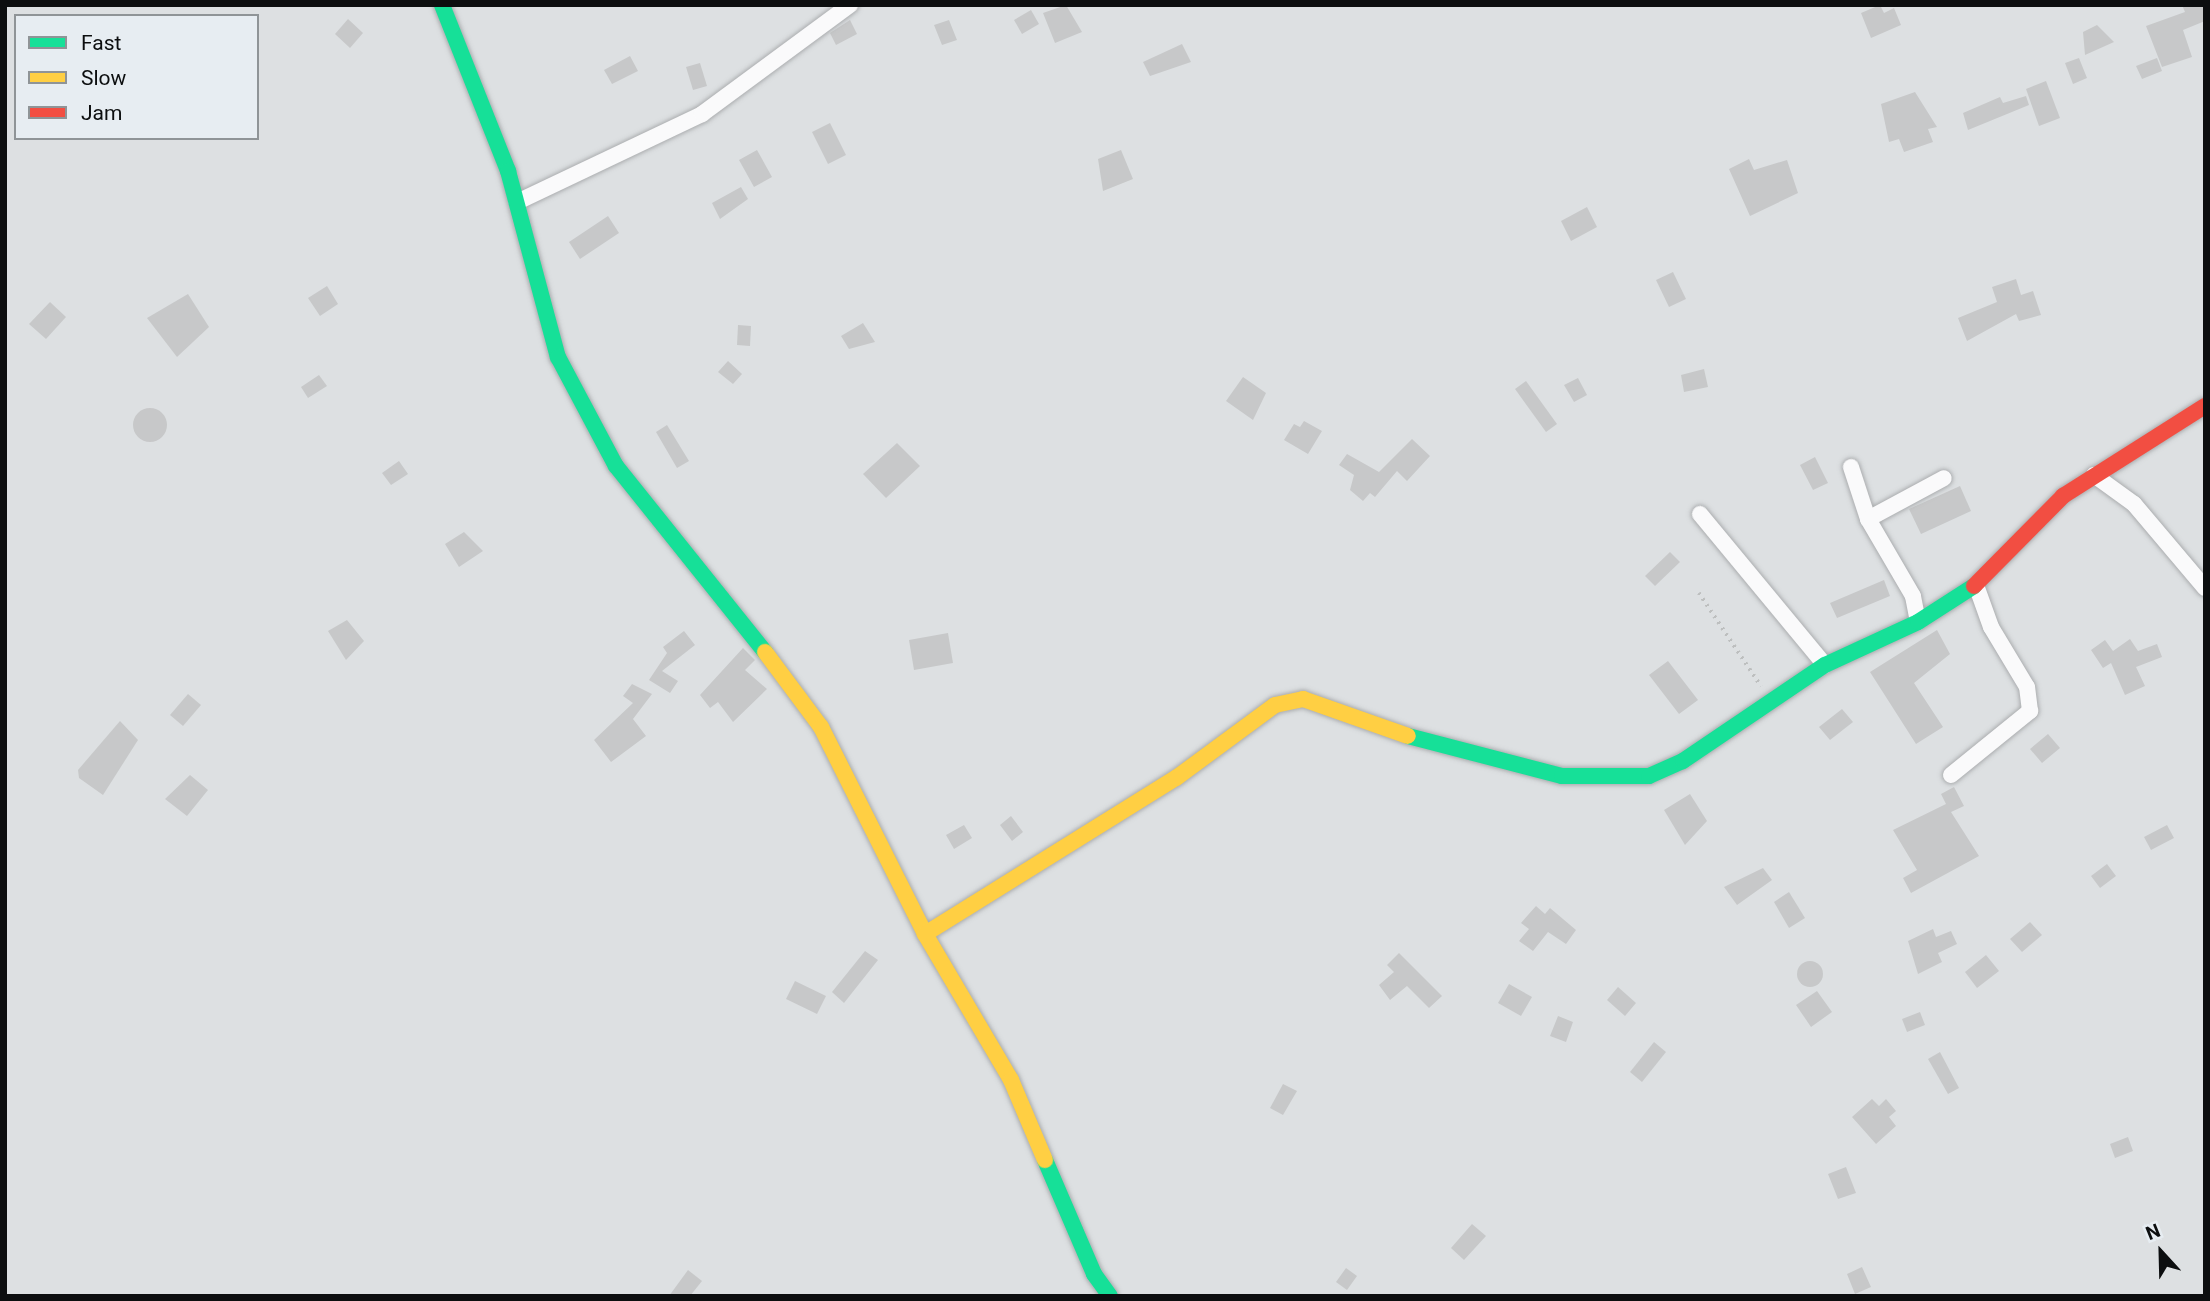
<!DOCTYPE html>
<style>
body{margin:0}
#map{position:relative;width:2210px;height:1301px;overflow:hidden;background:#dde0e2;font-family:Roboto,sans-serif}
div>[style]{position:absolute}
.building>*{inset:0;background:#c7c8c9}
.round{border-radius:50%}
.path>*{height:3.5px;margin-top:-1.75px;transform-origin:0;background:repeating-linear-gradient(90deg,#bdbfbf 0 2px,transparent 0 7px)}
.roads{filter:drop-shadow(0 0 2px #abadaf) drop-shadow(0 0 2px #abadaf)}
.street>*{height:16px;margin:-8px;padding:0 8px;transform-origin:8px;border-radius:8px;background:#fafafb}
.fast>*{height:16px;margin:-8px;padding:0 8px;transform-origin:8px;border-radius:8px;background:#16e098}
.slow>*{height:16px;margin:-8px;padding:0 8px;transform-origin:8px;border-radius:8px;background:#ffcf43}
.jam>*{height:16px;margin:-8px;padding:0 8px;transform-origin:8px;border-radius:8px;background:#f24e42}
span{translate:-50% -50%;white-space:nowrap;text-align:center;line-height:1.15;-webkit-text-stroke:6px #e7edf2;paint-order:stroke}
.frame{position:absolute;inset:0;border:7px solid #0c0e0f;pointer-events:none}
.legend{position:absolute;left:14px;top:14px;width:245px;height:126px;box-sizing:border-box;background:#e7edf2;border:2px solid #8f9497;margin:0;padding:9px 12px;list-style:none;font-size:21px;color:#0c0e0f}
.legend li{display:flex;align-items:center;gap:14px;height:35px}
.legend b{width:35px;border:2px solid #8f9497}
.north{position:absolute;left:2126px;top:1217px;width:70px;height:70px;-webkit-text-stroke:5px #e7edf2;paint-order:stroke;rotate:338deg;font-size:19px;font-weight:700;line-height:28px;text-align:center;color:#0c0e0f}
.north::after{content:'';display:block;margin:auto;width:24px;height:32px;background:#0c0e0f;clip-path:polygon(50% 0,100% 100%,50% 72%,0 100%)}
</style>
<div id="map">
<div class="building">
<div style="clip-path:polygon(1066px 5px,1082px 32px,1055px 43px,1043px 13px)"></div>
<div style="clip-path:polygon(1880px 5px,1884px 13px,1894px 8px,1901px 25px,1871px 38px,1861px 13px)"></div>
<div style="clip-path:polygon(2182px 5px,2205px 5px,2205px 21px,2183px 30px,2192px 57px,2162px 67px,2146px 26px,2185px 12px)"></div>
<div style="clip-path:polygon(1031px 10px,1039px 24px,1022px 34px,1014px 20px)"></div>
<div style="clip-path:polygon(348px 19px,363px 33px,350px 48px,335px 34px)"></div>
<div style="clip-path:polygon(850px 20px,857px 34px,836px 45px,830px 33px)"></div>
<div style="clip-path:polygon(949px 20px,957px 40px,942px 45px,934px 25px)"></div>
<div style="clip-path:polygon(2097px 25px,2114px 42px,2085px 55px,2083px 32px)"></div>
<div style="clip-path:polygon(1182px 44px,1191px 62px,1150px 76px,1143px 62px)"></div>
<div style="clip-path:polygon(630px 56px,638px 71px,612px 84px,604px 70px)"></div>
<div style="clip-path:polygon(2079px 58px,2087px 78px,2073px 84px,2065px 63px)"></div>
<div style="clip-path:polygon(2157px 58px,2162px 71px,2142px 79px,2136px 66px)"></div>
<div style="clip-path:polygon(700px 63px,707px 86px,693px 90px,686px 67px)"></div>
<div style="clip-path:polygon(2046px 81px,2060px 118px,2039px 126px,2026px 89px)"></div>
<div style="clip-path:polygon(1915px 92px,1937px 127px,1928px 129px,1933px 142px,1904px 152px,1899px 139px,1889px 142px,1881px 104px)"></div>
<div style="clip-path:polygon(2026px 96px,2029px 105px,1968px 130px,1963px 113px,2000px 97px,2003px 103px)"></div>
<div style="clip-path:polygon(830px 123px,846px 155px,828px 164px,812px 132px)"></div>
<div style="clip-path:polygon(757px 150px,772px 177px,754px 187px,739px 160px)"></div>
<div style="clip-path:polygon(1121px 150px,1133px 179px,1103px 191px,1098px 159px)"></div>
<div style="clip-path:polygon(1749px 159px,1754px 170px,1787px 160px,1798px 193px,1750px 216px,1729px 169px)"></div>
<div style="clip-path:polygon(741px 187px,748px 199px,720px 219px,712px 203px)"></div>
<div style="clip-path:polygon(1587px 207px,1597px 227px,1571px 241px,1561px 221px)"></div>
<div style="clip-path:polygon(608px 216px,619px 233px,580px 259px,569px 242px)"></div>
<div style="clip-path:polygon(1673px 272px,1686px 299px,1669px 307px,1656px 280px)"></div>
<div style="clip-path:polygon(2016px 279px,2021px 295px,2033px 291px,2041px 315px,2019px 321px,2016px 314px,1967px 341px,1958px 318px,1997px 302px,1992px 287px)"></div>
<div style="clip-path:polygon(327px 286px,338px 304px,320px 316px,308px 298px)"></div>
<div style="clip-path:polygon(188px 294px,209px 327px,177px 357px,147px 318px)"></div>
<div style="clip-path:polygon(50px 302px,66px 317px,46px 339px,29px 324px)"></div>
<div style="clip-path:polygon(863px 323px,875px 342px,849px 349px,841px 336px)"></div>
<div style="clip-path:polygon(738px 325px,751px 326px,750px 346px,737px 345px)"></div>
<div style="clip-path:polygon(728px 361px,742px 374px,733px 384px,718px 372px)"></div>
<div style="clip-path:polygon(1704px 369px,1708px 387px,1684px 392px,1681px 375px)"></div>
<div style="clip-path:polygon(319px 375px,327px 386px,308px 398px,301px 387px)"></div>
<div style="clip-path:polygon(1243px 377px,1266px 393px,1253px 420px,1226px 401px)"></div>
<div style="clip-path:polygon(1578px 378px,1587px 395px,1574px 402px,1564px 385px)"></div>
<div style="clip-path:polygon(1526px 381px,1557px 424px,1546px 432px,1515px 389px)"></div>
<div class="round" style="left:133px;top:408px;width:34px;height:34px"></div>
<div style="clip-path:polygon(1304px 421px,1322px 431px,1308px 454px,1284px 440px,1294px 424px,1300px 427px)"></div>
<div style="clip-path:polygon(667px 425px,689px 461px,677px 468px,656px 432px)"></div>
<div style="clip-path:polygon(1412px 439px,1430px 456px,1407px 481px,1397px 471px,1375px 497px,1370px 493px,1363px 501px,1350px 490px,1354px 475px,1339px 465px,1347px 454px,1379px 472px)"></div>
<div style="clip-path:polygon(897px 443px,920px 466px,886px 498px,863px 474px)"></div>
<div style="clip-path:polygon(1815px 457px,1828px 483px,1813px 490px,1800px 465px)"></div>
<div style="clip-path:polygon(399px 461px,408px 474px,391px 485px,382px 473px)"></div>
<div style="clip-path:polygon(1960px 486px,1971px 511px,1921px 534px,1909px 509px)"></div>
<div style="clip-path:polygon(464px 532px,483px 551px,459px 567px,445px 544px)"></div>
<div style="clip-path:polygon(1670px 552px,1680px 562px,1655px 586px,1645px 576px)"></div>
<div style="clip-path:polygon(1884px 580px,1890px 596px,1837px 618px,1830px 603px)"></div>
<div style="clip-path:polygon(347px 620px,364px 641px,346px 660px,328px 631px)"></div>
<div style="clip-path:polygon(1937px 630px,1950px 654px,1914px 683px,1943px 727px,1916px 744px,1870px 672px)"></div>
<div style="clip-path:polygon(684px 631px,695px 645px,662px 671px,678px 681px,670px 693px,649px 680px,667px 653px,663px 647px)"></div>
<div style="clip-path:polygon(948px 633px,953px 663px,914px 670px,909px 640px)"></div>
<div style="clip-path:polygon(2130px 639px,2138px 651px,2157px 644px,2162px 657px,2136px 667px,2145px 686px,2125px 695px,2111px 663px,2103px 668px,2091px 650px,2105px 640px,2113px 651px)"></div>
<div style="clip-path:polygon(743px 648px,755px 660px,745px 670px,767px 689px,733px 722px,718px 702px,710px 708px,700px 695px)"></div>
<div style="clip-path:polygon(1668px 661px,1698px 700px,1679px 714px,1649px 675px)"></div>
<div style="clip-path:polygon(632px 684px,652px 694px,633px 719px,646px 736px,611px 762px,594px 740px,633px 703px,623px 696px)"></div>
<div style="clip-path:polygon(188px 694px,201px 705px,183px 726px,170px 715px)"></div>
<div style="clip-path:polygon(1842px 709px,1853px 722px,1830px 740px,1819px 727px)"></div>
<div style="clip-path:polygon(120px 721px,138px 740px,103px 795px,79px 778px,78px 770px)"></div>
<div style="clip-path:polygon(2048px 734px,2060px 748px,2042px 763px,2030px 749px)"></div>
<div style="clip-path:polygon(190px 775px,208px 790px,187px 816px,165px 799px)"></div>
<div style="clip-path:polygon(1954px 787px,1964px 806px,1951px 812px,1979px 856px,1911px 893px,1903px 878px,1917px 870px,1893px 830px,1946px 804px,1941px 794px)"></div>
<div style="clip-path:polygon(1690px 794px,1707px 821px,1685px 845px,1664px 810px)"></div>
<div style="clip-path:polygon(1011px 816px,1023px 832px,1012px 841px,1000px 825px)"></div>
<div style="clip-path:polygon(964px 825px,972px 838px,954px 849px,946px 835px)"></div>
<div style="clip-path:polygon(2167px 825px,2174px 838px,2151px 850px,2144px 837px)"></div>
<div style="clip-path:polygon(2107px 864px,2116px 876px,2100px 888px,2091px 876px)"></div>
<div style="clip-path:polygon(1763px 868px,1772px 880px,1737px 905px,1724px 887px)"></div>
<div style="clip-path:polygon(1789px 892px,1805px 918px,1789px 928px,1774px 902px)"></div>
<div style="clip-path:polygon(1536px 906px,1545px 914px,1550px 908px,1576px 930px,1566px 944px,1548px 932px,1533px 951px,1519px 941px,1529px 929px,1521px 923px)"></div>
<div style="clip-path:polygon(2030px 922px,2042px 935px,2022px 952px,2010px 939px)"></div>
<div style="clip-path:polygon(1933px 929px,1936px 937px,1951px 931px,1957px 944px,1938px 953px,1942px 962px,1918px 974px,1908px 941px)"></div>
<div style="clip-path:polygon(865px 951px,878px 960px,844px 1003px,832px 992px)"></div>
<div style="clip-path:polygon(1399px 953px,1442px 996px,1429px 1008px,1407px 986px,1390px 1000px,1379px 985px,1394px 972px,1387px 965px)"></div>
<div style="clip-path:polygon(1986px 955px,1999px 971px,1977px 988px,1965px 972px)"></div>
<div class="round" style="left:1797px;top:961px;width:26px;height:26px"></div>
<div style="clip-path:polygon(795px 981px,826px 996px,817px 1014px,786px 999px)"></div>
<div style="clip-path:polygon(1509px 984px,1532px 997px,1521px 1016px,1498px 1003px)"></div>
<div style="clip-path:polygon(1618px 987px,1636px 1003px,1625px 1016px,1607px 1000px)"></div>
<div style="clip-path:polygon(1817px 991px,1832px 1012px,1811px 1027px,1796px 1005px)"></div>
<div style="clip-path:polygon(1920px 1012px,1925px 1025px,1907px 1032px,1902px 1019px)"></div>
<div style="clip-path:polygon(1558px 1016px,1573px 1022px,1566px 1042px,1550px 1036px)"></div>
<div style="clip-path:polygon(1654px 1042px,1666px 1052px,1642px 1082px,1630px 1072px)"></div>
<div style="clip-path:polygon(1940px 1052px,1959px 1088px,1948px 1094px,1928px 1059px)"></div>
<div style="clip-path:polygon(1283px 1084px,1297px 1091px,1283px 1115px,1270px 1108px)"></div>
<div style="clip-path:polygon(1872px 1099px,1879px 1106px,1886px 1099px,1896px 1111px,1889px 1117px,1896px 1126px,1876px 1144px,1852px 1117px)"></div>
<div style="clip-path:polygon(2128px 1137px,2133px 1151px,2115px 1158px,2110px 1144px)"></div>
<div style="clip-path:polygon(1846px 1167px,1856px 1193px,1838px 1199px,1828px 1174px)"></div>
<div style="clip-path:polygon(1472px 1224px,1486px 1236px,1464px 1260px,1451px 1248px)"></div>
<div style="clip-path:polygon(1862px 1267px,1871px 1287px,1855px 1294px,1847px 1274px)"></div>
<div style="clip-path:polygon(1346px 1268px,1357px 1276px,1347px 1290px,1336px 1282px)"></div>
<div style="clip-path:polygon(688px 1270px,702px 1281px,690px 1296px,669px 1296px)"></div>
</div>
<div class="path">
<div style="left:1699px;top:593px;width:112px;rotate:56.3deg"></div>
</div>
<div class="roads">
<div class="street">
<div style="left:517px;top:202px;width:205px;rotate:-25.4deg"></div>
<div style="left:702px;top:114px;width:184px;rotate:-36.4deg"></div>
<div style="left:1851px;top:467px;width:55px;rotate:71.9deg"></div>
<div style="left:2094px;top:475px;width:49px;rotate:35.9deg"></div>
<div style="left:2134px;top:504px;width:110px;rotate:49.8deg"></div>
<div style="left:1700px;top:514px;width:196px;rotate:50.4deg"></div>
<div style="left:1918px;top:622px;width:26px;rotate:-101deg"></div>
<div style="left:1913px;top:596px;width:89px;rotate:-120.3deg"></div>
<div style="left:1868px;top:519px;width:86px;rotate:-28.3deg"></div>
<div style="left:1951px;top:775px;width:102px;rotate:-39deg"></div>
<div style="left:2030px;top:711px;width:24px;rotate:-97deg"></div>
<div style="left:2027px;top:687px;width:70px;rotate:-121deg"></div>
<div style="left:1991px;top:627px;width:45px;rotate:-109.7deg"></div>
</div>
<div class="fast">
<div style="left:442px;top:5px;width:179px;rotate:68.3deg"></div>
<div style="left:508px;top:171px;width:193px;rotate:75deg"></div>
<div style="left:558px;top:357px;width:123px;rotate:62deg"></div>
<div style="left:616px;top:466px;width:238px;rotate:51.3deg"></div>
<div style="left:1408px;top:736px;width:159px;rotate:14.6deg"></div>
<div style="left:1562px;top:776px;width:87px"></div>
<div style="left:1649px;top:776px;width:37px;rotate:-24deg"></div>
<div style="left:1683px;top:761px;width:171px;rotate:-34.1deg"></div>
<div style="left:1825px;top:665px;width:102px;rotate:-24.8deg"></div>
<div style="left:1918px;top:622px;width:67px;rotate:-32.7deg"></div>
<div style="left:1045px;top:1160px;width:124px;rotate:66.7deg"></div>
<div style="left:1094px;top:1274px;width:27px;rotate:54deg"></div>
</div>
<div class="slow">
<div style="left:765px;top:652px;width:94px;rotate:53.3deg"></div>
<div style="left:821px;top:727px;width:232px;rotate:63.3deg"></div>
<div style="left:925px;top:934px;width:169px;rotate:59.5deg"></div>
<div style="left:1011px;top:1080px;width:87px;rotate:67deg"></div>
<div style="left:925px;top:934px;width:296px;rotate:-31.9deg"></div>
<div style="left:1176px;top:778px;width:123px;rotate:-36.4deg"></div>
<div style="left:1275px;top:705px;width:29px;rotate:-12deg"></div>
<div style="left:1303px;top:699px;width:111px;rotate:19.4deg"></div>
</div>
<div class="jam">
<div style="left:1974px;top:586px;width:127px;rotate:-45.3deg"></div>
<div style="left:2063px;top:496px;width:168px;rotate:-32.4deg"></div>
</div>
</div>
<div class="frame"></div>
<ul class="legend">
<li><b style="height:9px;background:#16e098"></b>Fast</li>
<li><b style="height:9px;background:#ffcf43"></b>Slow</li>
<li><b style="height:9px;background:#f24e42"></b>Jam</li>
</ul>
<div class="north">N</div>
</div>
